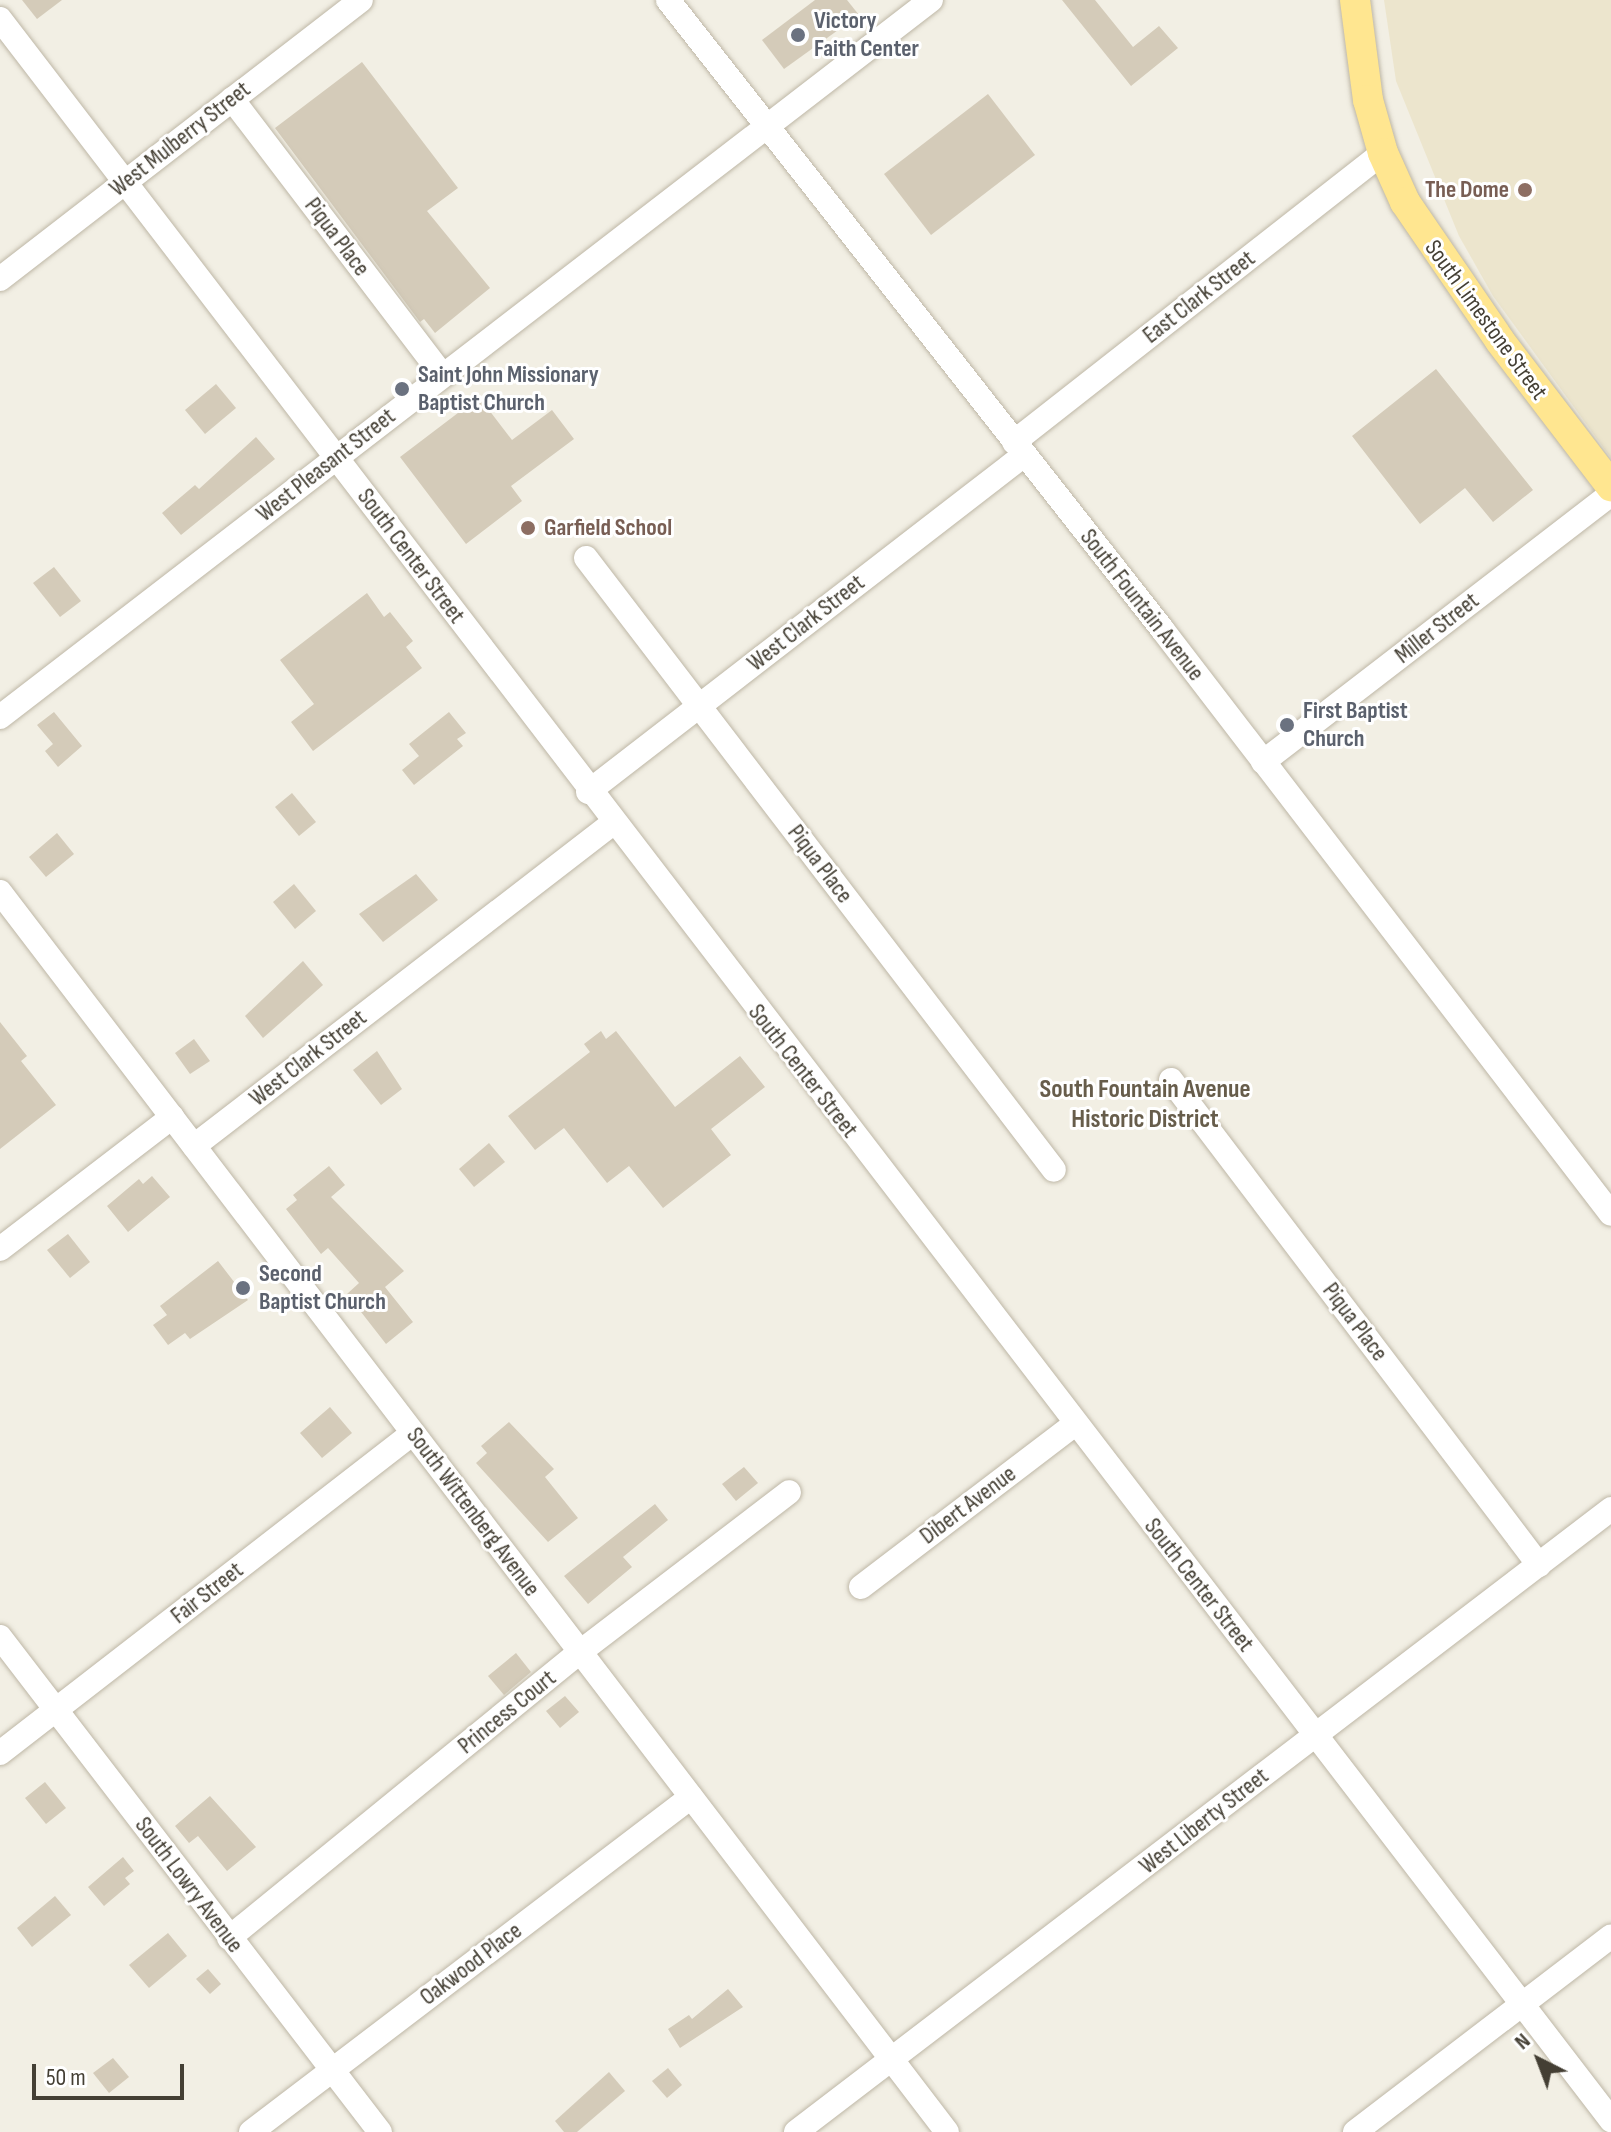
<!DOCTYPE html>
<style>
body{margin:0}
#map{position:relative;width:1611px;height:2132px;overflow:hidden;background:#f2efe4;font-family:"Sofia Sans Condensed",sans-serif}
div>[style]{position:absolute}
.education>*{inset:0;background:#ece5cd}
.building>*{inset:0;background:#d4cbb9}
.roads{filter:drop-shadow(0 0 2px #beb7a6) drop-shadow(0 0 2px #beb7a6)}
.minor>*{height:24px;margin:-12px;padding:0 12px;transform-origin:12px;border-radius:12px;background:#fff}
.major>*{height:30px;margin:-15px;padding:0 15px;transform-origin:15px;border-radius:15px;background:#ffe690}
.dots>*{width:22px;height:22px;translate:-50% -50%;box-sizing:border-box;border:4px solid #fff;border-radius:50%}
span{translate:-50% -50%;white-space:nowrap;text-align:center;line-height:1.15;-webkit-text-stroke:6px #fff;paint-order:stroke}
.worship-label{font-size:24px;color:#5b616d;font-weight:700}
.left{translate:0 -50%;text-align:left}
.street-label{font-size:24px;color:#443f34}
.education-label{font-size:24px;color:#785e54;font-weight:700}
.right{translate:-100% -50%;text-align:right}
.neighbourhood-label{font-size:26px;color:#675d4b;font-weight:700}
.north{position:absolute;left:1499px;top:2020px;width:80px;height:80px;-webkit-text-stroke:6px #fff;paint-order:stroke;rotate:318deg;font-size:22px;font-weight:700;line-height:32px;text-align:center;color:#443f34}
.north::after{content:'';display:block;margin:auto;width:28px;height:36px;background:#443f34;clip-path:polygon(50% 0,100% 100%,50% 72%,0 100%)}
.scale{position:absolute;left:32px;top:2064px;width:152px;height:36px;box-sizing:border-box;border:4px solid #443f34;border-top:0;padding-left:10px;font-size:24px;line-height:28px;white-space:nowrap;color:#443f34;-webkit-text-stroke:6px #fff;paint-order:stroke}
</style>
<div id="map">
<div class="education">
<div style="clip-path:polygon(1384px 0,1611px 0,1611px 458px,1493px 296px,1459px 236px,1396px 81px)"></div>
</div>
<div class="building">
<div style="clip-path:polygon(22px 0,62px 0,37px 19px)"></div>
<div style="clip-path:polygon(815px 0,847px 0,859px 15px,784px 69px,762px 40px)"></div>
<div style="clip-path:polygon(1062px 0,1095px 0,1133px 47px,1159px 26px,1178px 48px,1131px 86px)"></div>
<div style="clip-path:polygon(362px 62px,458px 188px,427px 211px,490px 288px,435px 333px,424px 319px,420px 322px,275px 128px)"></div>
<div style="clip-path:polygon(988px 94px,1035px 155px,931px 235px,884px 174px)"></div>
<div style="clip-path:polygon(1436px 369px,1533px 490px,1493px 522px,1465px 488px,1420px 524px,1352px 436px)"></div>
<div style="clip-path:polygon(216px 384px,236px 408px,205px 434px,185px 410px)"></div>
<div style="clip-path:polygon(479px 397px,512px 440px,552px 410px,574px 439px,511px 486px,522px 501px,466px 544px,400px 457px)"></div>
<div style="clip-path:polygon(256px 437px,275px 459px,181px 535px,162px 513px,195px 485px,199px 489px)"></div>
<div style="clip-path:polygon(54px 567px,81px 601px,60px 617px,33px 583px)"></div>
<div style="clip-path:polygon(367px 593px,384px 617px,390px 612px,413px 641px,406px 647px,422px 668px,313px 751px,291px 722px,314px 704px,280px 660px)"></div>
<div style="clip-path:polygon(54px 712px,82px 746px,58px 767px,45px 751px,53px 744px,37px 725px)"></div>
<div style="clip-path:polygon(449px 712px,466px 733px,457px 739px,463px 746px,414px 785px,402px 770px,419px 756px,409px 744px)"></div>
<div style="clip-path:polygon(292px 793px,316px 822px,299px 836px,275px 807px)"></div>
<div style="clip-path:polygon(57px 833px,74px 854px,46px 877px,29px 857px)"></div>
<div style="clip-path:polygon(416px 874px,438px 900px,383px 942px,359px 914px)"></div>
<div style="clip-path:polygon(294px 884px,316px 911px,295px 929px,273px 902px)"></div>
<div style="clip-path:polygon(303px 961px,323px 985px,263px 1038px,245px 1016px)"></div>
<div style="clip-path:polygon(0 1022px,27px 1056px,21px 1061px,56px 1105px,0 1149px)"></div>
<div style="clip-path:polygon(601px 1031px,606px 1039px,616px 1031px,675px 1107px,740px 1056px,765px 1087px,711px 1129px,731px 1155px,663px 1208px,629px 1166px,607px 1183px,564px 1128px,535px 1150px,508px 1116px,590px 1052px,584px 1044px)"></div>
<div style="clip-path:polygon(194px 1039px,210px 1061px,190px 1074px,175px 1053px)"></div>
<div style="clip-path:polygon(377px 1051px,402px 1089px,381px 1105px,353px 1070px)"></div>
<div style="clip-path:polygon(489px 1143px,505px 1162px,474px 1187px,459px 1169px)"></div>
<div style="clip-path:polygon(329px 1166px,345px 1185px,331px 1197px,404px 1271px,385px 1287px,413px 1322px,386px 1344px,347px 1294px,359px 1283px,328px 1248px,321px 1254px,286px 1209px,297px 1200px,293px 1195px)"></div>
<div style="clip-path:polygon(152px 1176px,170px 1197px,128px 1232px,107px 1206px,139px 1179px,143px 1184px)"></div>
<div style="clip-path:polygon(68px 1234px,90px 1262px,70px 1278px,47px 1250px)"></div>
<div style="clip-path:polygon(218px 1261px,248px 1300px,190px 1339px,185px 1333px,168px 1345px,153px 1325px,167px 1315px,160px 1306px)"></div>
<div style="clip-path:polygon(330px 1407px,352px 1433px,322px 1458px,300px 1433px)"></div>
<div style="clip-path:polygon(509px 1422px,554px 1469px,545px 1477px,578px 1518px,548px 1542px,476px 1463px,487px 1453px,481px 1446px)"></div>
<div style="clip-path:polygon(744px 1467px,758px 1483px,736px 1501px,722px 1484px)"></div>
<div style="clip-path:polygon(655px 1504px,668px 1520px,623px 1557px,632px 1567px,588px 1604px,564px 1576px)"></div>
<div style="clip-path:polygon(516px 1653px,531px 1672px,504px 1695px,488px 1676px)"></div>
<div style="clip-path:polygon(565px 1696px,579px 1712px,560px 1728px,546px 1711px)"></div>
<div style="clip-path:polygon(45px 1782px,66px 1808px,46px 1824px,25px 1798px)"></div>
<div style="clip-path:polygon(210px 1796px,256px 1847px,227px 1871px,198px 1836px,189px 1843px,175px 1826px)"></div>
<div style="clip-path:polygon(123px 1857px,134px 1871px,125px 1878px,130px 1884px,104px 1906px,88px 1887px)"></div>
<div style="clip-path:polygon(55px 1896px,71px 1915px,32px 1947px,17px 1928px)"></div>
<div style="clip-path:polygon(168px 1933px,187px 1956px,149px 1988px,129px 1965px)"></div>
<div style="clip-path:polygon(208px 1969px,221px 1984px,210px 1994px,196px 1979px)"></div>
<div style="clip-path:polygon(728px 1989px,743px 2007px,680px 2048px,668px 2029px,689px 2015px,692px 2019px)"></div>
<div style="clip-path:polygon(113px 2058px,129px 2077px,109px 2093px,93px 2073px)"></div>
<div style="clip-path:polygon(668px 2068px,682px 2085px,667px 2098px,652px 2081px)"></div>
<div style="clip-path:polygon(609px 2072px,625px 2091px,577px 2132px,564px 2132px,555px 2121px)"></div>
</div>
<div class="roads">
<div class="minor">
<div style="left:668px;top:0;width:800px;rotate:51.85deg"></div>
<div style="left:1162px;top:629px;width:737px;rotate:52.49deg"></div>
<div style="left:0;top:19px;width:2648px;rotate:52.52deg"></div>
<div style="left:232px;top:99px;width:347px;rotate:52.7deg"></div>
<div style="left:0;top:279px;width:456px;rotate:-37.7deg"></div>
<div style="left:1014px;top:442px;width:469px;rotate:-38.1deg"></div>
<div style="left:586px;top:558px;width:770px;rotate:52.59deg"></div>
<div style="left:0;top:717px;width:1175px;rotate:-37.6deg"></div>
<div style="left:1263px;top:762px;width:439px;rotate:-37.6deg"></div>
<div style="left:588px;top:792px;width:551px;rotate:-37.7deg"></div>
<div style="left:0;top:892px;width:1560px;rotate:52.63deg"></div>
<div style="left:1171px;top:1080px;width:609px;rotate:52.81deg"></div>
<div style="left:194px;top:1146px;width:529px;rotate:-37.63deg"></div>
<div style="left:0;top:1249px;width:217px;rotate:-37.5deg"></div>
<div style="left:861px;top:1587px;width:269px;rotate:-37.3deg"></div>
<div style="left:0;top:1637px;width:624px;rotate:52.49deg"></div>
<div style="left:0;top:1753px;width:522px;rotate:-37.77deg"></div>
<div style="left:229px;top:1938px;width:453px;rotate:-39.2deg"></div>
<div style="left:580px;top:1652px;width:263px;rotate:-37.4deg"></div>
<div style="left:251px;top:2132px;width:553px;rotate:-37.28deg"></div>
<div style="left:796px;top:2132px;width:1026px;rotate:-37.39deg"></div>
<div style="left:1355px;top:2132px;width:322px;rotate:-37.4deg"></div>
</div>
<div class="major">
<div style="left:1355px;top:0;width:101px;rotate:82.6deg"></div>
<div style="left:1368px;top:100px;width:55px;rotate:74.2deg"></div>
<div style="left:1383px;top:153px;width:54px;rotate:65.8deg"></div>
<div style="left:1405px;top:202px;width:168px;rotate:55.6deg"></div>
<div style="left:1500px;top:341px;width:183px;rotate:52.6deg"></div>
</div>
</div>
<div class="dots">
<div style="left:798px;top:35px;background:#6b7280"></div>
<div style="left:1525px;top:190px;background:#8d6e63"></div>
<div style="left:402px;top:389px;background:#6b7280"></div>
<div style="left:528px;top:528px;background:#8d6e63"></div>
<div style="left:1287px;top:725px;background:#6b7280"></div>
<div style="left:243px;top:1288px;background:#6b7280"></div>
</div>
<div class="worship-label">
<span class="left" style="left:814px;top:35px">Victory<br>Faith Center</span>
<span class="left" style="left:418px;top:389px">Saint John Missionary<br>Baptist Church</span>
<span class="left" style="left:1303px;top:725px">First Baptist<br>Church</span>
<span class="left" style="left:259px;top:1288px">Second<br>Baptist Church</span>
</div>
<div class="street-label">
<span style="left:180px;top:139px;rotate:-38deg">West Mulberry Street</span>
<span style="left:337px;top:237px;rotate:53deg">Piqua Place</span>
<span style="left:1199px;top:297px;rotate:-38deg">East Clark Street</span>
<span style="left:1486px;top:320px;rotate:54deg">South Limestone Street</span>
<span style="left:326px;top:465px;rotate:-38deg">West Pleasant Street</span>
<span style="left:411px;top:556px;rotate:53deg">South Center Street</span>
<span style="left:1142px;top:605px;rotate:52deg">South Fountain Avenue</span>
<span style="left:806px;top:623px;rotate:-38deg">West Clark Street</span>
<span style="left:1437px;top:628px;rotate:-38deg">Miller Street</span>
<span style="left:820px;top:864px;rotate:53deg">Piqua Place</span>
<span style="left:308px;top:1058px;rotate:-38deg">West Clark Street</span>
<span style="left:803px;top:1071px;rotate:52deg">South Center Street</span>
<span style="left:1355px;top:1322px;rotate:53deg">Piqua Place</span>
<span style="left:968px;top:1505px;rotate:-37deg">Dibert Avenue</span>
<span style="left:473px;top:1512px;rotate:53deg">South Wittenberg Avenue</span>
<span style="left:1199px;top:1585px;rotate:52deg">South Center Street</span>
<span style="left:207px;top:1593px;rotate:-38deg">Fair Street</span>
<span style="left:507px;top:1712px;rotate:-39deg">Princess Court</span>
<span style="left:1204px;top:1821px;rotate:-38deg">West Liberty Street</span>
<span style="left:189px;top:1885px;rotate:53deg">South Lowry Avenue</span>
<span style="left:471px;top:1964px;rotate:-37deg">Oakwood Place</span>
</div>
<div class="education-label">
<span class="right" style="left:1509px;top:190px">The Dome</span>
<span class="left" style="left:544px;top:528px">Garfield School</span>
</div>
<div class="neighbourhood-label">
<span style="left:1145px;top:1105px">South Fountain Avenue<br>Historic District</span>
</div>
<div class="north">N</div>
<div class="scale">50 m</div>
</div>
